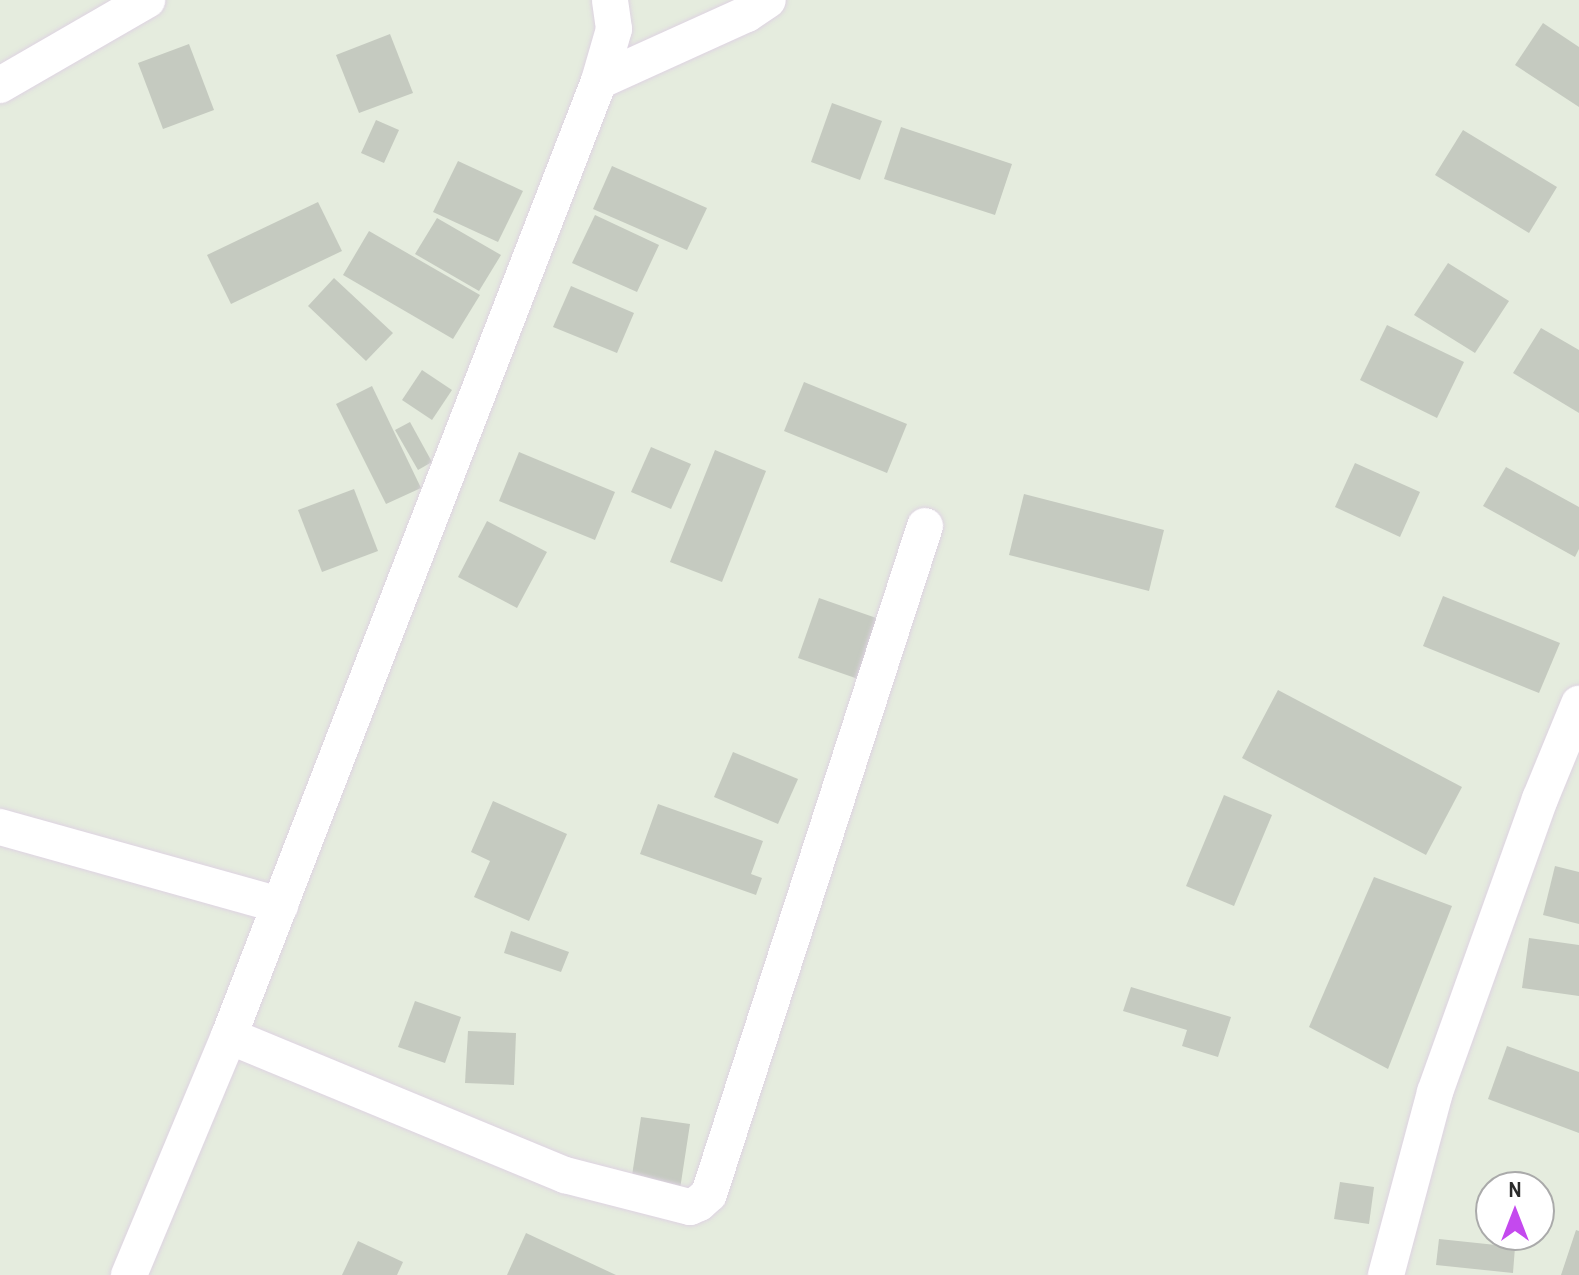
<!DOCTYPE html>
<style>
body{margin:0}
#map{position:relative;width:1579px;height:1275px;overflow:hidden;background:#e5ecde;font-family:"Archivo Narrow",sans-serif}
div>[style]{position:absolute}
.building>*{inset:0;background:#c5cac0}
.roads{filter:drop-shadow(0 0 2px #ded3e2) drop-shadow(0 0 2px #ded3e2)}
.minor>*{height:36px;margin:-18px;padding:0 18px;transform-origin:18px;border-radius:18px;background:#fff}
span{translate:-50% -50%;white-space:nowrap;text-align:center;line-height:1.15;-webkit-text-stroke:6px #fff;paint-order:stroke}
.north{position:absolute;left:1475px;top:1171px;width:80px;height:80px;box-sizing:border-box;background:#fff;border:2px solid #aaa;border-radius:50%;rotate:0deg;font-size:22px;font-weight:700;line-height:32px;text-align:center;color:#2b2b2b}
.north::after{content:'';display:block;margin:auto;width:28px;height:36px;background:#c449ee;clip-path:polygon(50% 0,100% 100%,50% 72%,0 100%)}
</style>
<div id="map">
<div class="building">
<div style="clip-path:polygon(1543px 23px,1579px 47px,1579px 107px,1515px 65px)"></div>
<div style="clip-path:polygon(390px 34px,413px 93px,359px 113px,336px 55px)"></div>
<div style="clip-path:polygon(189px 44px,214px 110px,163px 129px,138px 63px)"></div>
<div style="clip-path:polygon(832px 103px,882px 121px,860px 180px,811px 162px)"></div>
<div style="clip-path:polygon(376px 120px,399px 130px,384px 163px,361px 153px)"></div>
<div style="clip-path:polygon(901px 127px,1012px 164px,995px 215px,884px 179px)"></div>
<div style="clip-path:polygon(1463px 130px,1557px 187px,1529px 233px,1435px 175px)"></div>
<div style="clip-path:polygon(458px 161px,523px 191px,498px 242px,433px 212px)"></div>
<div style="clip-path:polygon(612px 166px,707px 208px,687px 250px,593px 209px)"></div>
<div style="clip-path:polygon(318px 202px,342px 251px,231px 304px,207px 255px)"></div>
<div style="clip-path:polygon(595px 215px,659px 245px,637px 292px,572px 263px)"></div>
<div style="clip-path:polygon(437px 218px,501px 255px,479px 291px,415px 254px)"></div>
<div style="clip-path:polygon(369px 231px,480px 295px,453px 339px,343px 275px)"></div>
<div style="clip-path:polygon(1448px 263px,1509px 301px,1475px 353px,1414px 315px)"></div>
<div style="clip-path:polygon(334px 278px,393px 333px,366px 361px,308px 306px)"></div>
<div style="clip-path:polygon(571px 286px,634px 313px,617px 353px,553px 327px)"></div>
<div style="clip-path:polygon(1387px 325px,1464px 362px,1437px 418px,1360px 380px)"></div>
<div style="clip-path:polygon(1541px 328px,1579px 350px,1579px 413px,1513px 373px)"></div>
<div style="clip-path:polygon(422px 370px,452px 390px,432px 420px,402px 400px)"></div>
<div style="clip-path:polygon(804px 382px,907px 424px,887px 473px,784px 431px)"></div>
<div style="clip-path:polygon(372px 386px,421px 488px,386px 504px,336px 404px)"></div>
<div style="clip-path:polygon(410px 422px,432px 462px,418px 470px,395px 430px)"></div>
<div style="clip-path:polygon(651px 447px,691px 464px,671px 509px,631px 492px)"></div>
<div style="clip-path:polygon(715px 450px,766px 471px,722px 582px,670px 562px)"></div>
<div style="clip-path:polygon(519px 452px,615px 492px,595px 540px,499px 501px)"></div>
<div style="clip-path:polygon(1355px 463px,1420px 492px,1400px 537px,1335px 507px)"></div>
<div style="clip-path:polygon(1506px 467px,1579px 507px,1579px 549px,1575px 557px,1483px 506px)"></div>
<div style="clip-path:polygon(354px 489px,378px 551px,322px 572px,298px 510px)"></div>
<div style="clip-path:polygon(1024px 494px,1164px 530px,1149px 591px,1009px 555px)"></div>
<div style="clip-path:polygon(487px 521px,547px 552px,517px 608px,458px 577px)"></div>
<div style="clip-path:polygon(1443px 596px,1560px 643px,1539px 693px,1423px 646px)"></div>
<div style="clip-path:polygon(819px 598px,882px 620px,861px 680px,798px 658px)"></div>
<div style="clip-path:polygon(1278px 690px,1462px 787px,1426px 855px,1242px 758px)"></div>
<div style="clip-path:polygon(733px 752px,798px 779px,778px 824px,714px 797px)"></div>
<div style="clip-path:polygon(1224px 795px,1272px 815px,1234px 906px,1186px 886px)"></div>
<div style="clip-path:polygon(493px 801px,567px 834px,529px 921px,474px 897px,490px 861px,471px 852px)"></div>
<div style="clip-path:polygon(658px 804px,763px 841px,751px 874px,762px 878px,756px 895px,640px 854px)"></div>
<div style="clip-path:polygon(1555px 866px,1579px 872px,1579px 924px,1543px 915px)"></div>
<div style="clip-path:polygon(1374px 877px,1452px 906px,1388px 1069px,1309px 1027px)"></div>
<div style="clip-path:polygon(511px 931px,569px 952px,561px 972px,504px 953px)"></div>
<div style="clip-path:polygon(1529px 938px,1579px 945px,1579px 996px,1522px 988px)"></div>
<div style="clip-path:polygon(1131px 987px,1231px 1017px,1218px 1057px,1182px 1046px,1187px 1030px,1123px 1011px)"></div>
<div style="clip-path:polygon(415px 1001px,461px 1017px,445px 1063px,398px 1047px)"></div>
<div style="clip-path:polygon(468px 1031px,516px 1033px,514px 1085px,465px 1083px)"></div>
<div style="clip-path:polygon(1507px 1046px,1579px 1072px,1579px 1133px,1488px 1099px)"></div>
<div style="clip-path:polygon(641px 1117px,690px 1124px,680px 1189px,631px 1182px)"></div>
<div style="clip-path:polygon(1340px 1182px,1374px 1187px,1369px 1224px,1334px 1219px)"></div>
<div style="clip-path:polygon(1576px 1230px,1579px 1231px,1579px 1275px,1561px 1275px)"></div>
<div style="clip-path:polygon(526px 1233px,616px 1275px,507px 1275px)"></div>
<div style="clip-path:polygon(1439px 1239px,1515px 1247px,1513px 1273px,1436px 1265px)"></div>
<div style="clip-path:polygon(358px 1241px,403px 1262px,397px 1275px,342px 1275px)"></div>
</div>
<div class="roads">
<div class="minor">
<div style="left:599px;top:81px;width:162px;rotate:-24.4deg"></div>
<div style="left:747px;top:14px;width:25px;rotate:-34deg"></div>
<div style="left:0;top:85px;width:170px;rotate:-30deg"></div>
<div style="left:0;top:827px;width:291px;rotate:15.6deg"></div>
<div style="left:229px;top:1036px;width:364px;rotate:22.5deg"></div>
<div style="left:565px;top:1175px;width:129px;rotate:14.4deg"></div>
<div style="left:690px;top:1207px;width:10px;rotate:-24deg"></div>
<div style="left:699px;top:1203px;width:13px;rotate:-42deg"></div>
<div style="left:709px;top:1194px;width:702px;rotate:-72.08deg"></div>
<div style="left:129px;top:1275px;width:259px;rotate:-67.3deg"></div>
<div style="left:229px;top:1036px;width:1024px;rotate:-68.82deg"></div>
<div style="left:599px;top:81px;width:54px;rotate:-73.9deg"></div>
<div style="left:614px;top:29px;width:29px;rotate:-98deg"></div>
<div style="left:1386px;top:1275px;width:189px;rotate:-75deg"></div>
<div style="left:1435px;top:1092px;width:311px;rotate:-70.3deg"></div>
<div style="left:1540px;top:799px;width:103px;rotate:-67.7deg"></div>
</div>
</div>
<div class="north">N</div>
</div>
